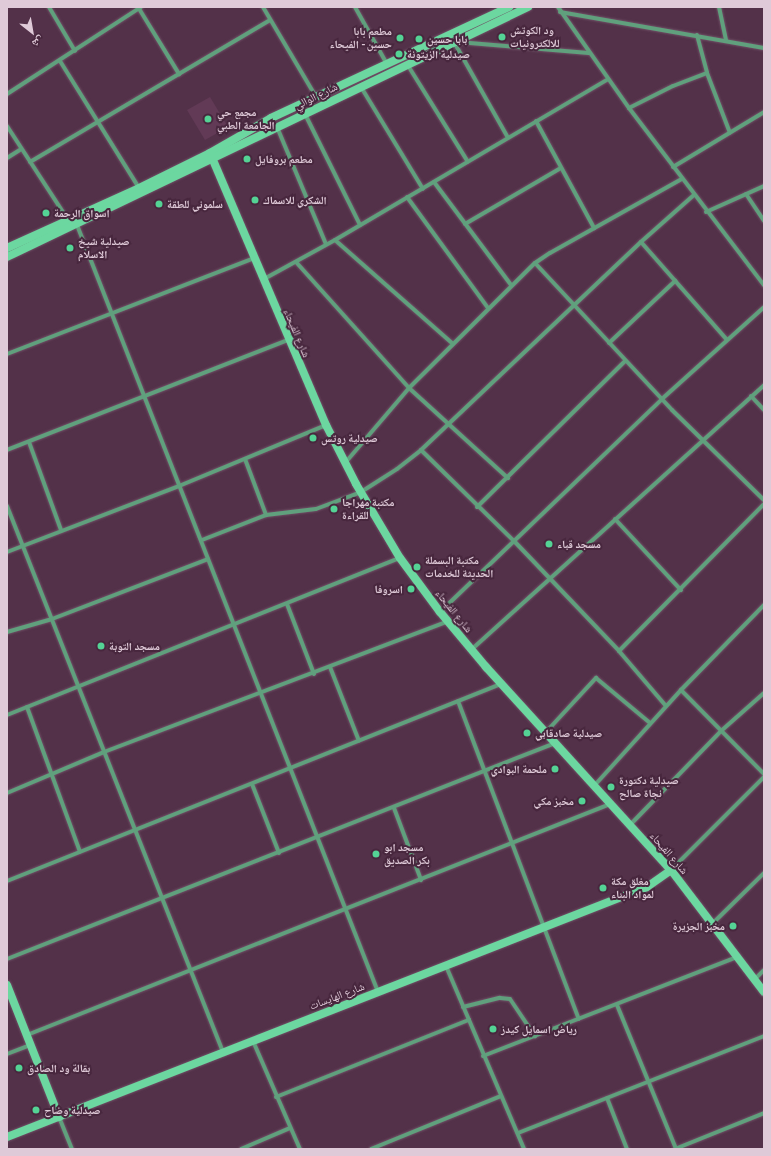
<!DOCTYPE html>
<meta charset="utf-8">
<style>
body{margin:0}
#map{position:relative;width:771px;height:1156px;overflow:hidden;background:#533149;font-family:"Public Sans","Noto Naskh Arabic",sans-serif}
div>[style]{position:absolute}
.built>*{inset:0;background:#623a56}
.roads{filter:drop-shadow(0 0 1px #6f5066) drop-shadow(0 0 1px #6f5066)}
.street>*{height:4px;margin:-2px;padding:0 2px;transform-origin:2px;border-radius:2px;background:#60a07d}
.secondary>*{height:8px;margin:-4px;padding:0 4px;transform-origin:4px;border-radius:4px;background:#6cd7a0}
.dots>*{width:11px;height:11px;translate:-50% -50%;box-sizing:border-box;border:2px solid #48273e;border-radius:50%}
span{translate:-50% -50%;white-space:nowrap;text-align:center;line-height:1.15;-webkit-text-stroke:4px #48273e;paint-order:stroke}
.poi-label{font-size:11px;color:#dfcad8;font-weight:700}
.left{translate:0 -50%;text-align:left}
.right{translate:-100% -50%;text-align:right}
.street-label{font-size:11px;color:#dfcad8}
.frame{position:absolute;inset:0;border:8px solid #dfcad8;pointer-events:none}
.north{position:absolute;left:12px;top:12px;width:40px;height:40px;-webkit-text-stroke:3px #48273e;paint-order:stroke;rotate:149deg;font-size:11px;font-weight:700;line-height:16px;text-align:center;color:#dfcad8}
.north::after{content:'';display:block;margin:auto;width:14px;height:18px;background:#dfcad8;clip-path:polygon(50% 0,100% 100%,50% 72%,0 100%)}
</style>
<div id="map">
<div class="built">
<div style="clip-path:polygon(210px 97px,228px 127px,205px 140px,187px 110px)"></div>
</div>
<div class="roads">
<div class="street">
<div style="left:49px;top:7px;width:51px;rotate:59.4deg"></div>
<div style="left:138px;top:7px;width:79px;rotate:58.5deg"></div>
<div style="left:263px;top:7px;width:104px;rotate:59.5deg"></div>
<div style="left:355px;top:7px;width:65px;rotate:60.7deg"></div>
<div style="left:558px;top:7px;width:123px;rotate:54.9deg"></div>
<div style="left:629px;top:108px;width:223px;rotate:52.7deg"></div>
<div style="left:719px;top:7px;width:34px;rotate:78deg"></div>
<div style="left:560px;top:12px;width:207px;rotate:10deg"></div>
<div style="left:697px;top:35px;width:39px;rotate:75deg"></div>
<div style="left:707px;top:73px;width:64px;rotate:69deg"></div>
<div style="left:454px;top:42px;width:110px;rotate:60.6deg"></div>
<div style="left:458px;top:42px;width:131px;rotate:4.8deg"></div>
<div style="left:60px;top:61px;width:150px;rotate:58.1deg"></div>
<div style="left:407px;top:64px;width:115px;rotate:58.1deg"></div>
<div style="left:361px;top:87px;width:119px;rotate:58.7deg"></div>
<div style="left:7px;top:94px;width:160px;rotate:-33deg"></div>
<div style="left:629px;top:108px;width:49px;rotate:-26.6deg"></div>
<div style="left:673px;top:86px;width:36px;rotate:-21deg"></div>
<div style="left:305px;top:114px;width:124px;rotate:63.6deg"></div>
<div style="left:536px;top:121px;width:122px;rotate:61.5deg"></div>
<div style="left:7px;top:126px;width:112px;rotate:57deg"></div>
<div style="left:277px;top:127px;width:127px;rotate:67.3deg"></div>
<div style="left:7px;top:158px;width:15px;rotate:-32deg"></div>
<div style="left:30px;top:162px;width:279px;rotate:-30.6deg"></div>
<div style="left:673px;top:167px;width:106px;rotate:-31.1deg"></div>
<div style="left:434px;top:182px;width:129px;rotate:53.2deg"></div>
<div style="left:746px;top:194px;width:32px;rotate:56deg"></div>
<div style="left:407px;top:197px;width:137px;rotate:53.9deg"></div>
<div style="left:706px;top:212px;width:64px;rotate:-24.1deg"></div>
<div style="left:465px;top:224px;width:111px;rotate:-30.3deg"></div>
<div style="left:77px;top:225px;width:824px;rotate:68.57deg"></div>
<div style="left:335px;top:240px;width:157px;rotate:41.4deg"></div>
<div style="left:641px;top:242px;width:130px;rotate:48.7deg"></div>
<div style="left:296px;top:262px;width:169px;rotate:48.1deg"></div>
<div style="left:409px;top:388px;width:134px;rotate:42.3deg"></div>
<div style="left:535px;top:263px;width:201px;rotate:47deg"></div>
<div style="left:672px;top:410px;width:129px;rotate:44.4deg"></div>
<div style="left:264px;top:279px;width:81px;rotate:-28.8deg"></div>
<div style="left:335px;top:240px;width:317px;rotate:-30.5deg"></div>
<div style="left:609px;top:343px;width:91px;rotate:-43.2deg"></div>
<div style="left:7px;top:354px;width:265px;rotate:-21.2deg"></div>
<div style="left:751px;top:396px;width:19px;rotate:47deg"></div>
<div style="left:29px;top:442px;width:94px;rotate:70deg"></div>
<div style="left:7px;top:450px;width:302px;rotate:-21.4deg"></div>
<div style="left:421px;top:450px;width:132px;rotate:44.4deg"></div>
<div style="left:515px;top:542px;width:151px;rotate:46.3deg"></div>
<div style="left:619px;top:651px;width:72px;rotate:49.5deg"></div>
<div style="left:245px;top:459px;width:60px;rotate:69.4deg"></div>
<div style="left:345px;top:463px;width:99px;rotate:-49.5deg"></div>
<div style="left:409px;top:388px;width:177px;rotate:-44.8deg"></div>
<div style="left:535px;top:263px;width:18px;rotate:-34deg"></div>
<div style="left:550px;top:253px;width:151px;rotate:-29.3deg"></div>
<div style="left:7px;top:506px;width:587px;rotate:68.42deg"></div>
<div style="left:477px;top:507px;width:208px;rotate:-44.6deg"></div>
<div style="left:615px;top:519px;width:97px;rotate:47.1deg"></div>
<div style="left:202px;top:540px;width:69px;rotate:-21.3deg"></div>
<div style="left:266px;top:515px;width:50px;rotate:-6.8deg"></div>
<div style="left:316px;top:509px;width:48px;rotate:-20.7deg"></div>
<div style="left:361px;top:492px;width:43px;rotate:-32.6deg"></div>
<div style="left:397px;top:469px;width:31px;rotate:-38deg"></div>
<div style="left:421px;top:450px;width:303px;rotate:-43.4deg"></div>
<div style="left:641px;top:242px;width:71px;rotate:-41.6deg"></div>
<div style="left:7px;top:552px;width:184px;rotate:-21deg"></div>
<div style="left:179px;top:486px;width:159px;rotate:-22.5deg"></div>
<div style="left:287px;top:604px;width:75px;rotate:68.9deg"></div>
<div style="left:440px;top:612px;width:308px;rotate:-43.8deg"></div>
<div style="left:662px;top:399px;width:137px;rotate:-42deg"></div>
<div style="left:7px;top:632px;width:47px;rotate:-16.1deg"></div>
<div style="left:52px;top:619px;width:167px;rotate:-21deg"></div>
<div style="left:471px;top:650px;width:395px;rotate:-42.1deg"></div>
<div style="left:619px;top:651px;width:206px;rotate:-45.4deg"></div>
<div style="left:330px;top:667px;width:79px;rotate:68.6deg"></div>
<div style="left:681px;top:690px;width:118px;rotate:45.3deg"></div>
<div style="left:458px;top:701px;width:340px;rotate:69.2deg"></div>
<div style="left:27px;top:707px;width:154px;rotate:69.9deg"></div>
<div style="left:7px;top:715px;width:423px;rotate:-21.8deg"></div>
<div style="left:546px;top:732px;width:74px;rotate:-47.2deg"></div>
<div style="left:596px;top:678px;width:70px;rotate:39.8deg"></div>
<div style="left:252px;top:784px;width:74px;rotate:68.6deg"></div>
<div style="left:594px;top:786px;width:130px;rotate:-47.8deg"></div>
<div style="left:681px;top:690px;width:119px;rotate:-45.7deg"></div>
<div style="left:7px;top:793px;width:105px;rotate:-22.9deg"></div>
<div style="left:104px;top:752px;width:367px;rotate:-20.8deg"></div>
<div style="left:394px;top:808px;width:77px;rotate:69.4deg"></div>
<div style="left:630px;top:825px;width:131px;rotate:-45.9deg"></div>
<div style="left:721px;top:731px;width:57px;rotate:-41.5deg"></div>
<div style="left:671px;top:870px;width:132px;rotate:-45deg"></div>
<div style="left:7px;top:881px;width:532px;rotate:-21.74deg"></div>
<div style="left:712px;top:924px;width:73px;rotate:-44.4deg"></div>
<div style="left:7px;top:959px;width:589px;rotate:-21.51deg"></div>
<div style="left:446px;top:966px;width:199px;rotate:66.9deg"></div>
<div style="left:754px;top:980px;width:14px;rotate:-45deg"></div>
<div style="left:617px;top:1005px;width:156px;rotate:67.7deg"></div>
<div style="left:463px;top:1007px;width:38px;rotate:-14deg"></div>
<div style="left:500px;top:998px;width:10px;rotate:6deg"></div>
<div style="left:510px;top:999px;width:45px;rotate:56deg"></div>
<div style="left:27px;top:1035px;width:627px;rotate:-21.61deg"></div>
<div style="left:253px;top:1041px;width:118px;rotate:66.5deg"></div>
<div style="left:7px;top:1054px;width:26px;rotate:-21deg"></div>
<div style="left:483px;top:1056px;width:273px;rotate:-21.3deg"></div>
<div style="left:276px;top:1097px;width:208px;rotate:-21.8deg"></div>
<div style="left:607px;top:1098px;width:55px;rotate:68.6deg"></div>
<div style="left:59px;top:1117px;width:35px;rotate:68deg"></div>
<div style="left:518px;top:1133px;width:264px;rotate:-21.5deg"></div>
<div style="left:241px;top:1149px;width:53px;rotate:-23.2deg"></div>
<div style="left:371px;top:1149px;width:140px;rotate:-22.2deg"></div>
<div style="left:675px;top:1149px;width:96px;rotate:-22deg"></div>
</div>
<div class="secondary">
<div style="left:210px;top:153px;width:296px;rotate:66.9deg"></div>
<div style="left:326px;top:425px;width:66px;rotate:63deg"></div>
<div style="left:356px;top:484px;width:86px;rotate:59.3deg"></div>
<div style="left:400px;top:558px;width:67px;rotate:53.5deg"></div>
<div style="left:440px;top:612px;width:72px;rotate:50.1deg"></div>
<div style="left:486px;top:667px;width:275px;rotate:47.7deg"></div>
<div style="left:671px;top:870px;width:153px;rotate:52.7deg"></div>
<div style="left:7px;top:248px;width:145px;rotate:-24.4deg"></div>
<div style="left:139px;top:188px;width:79px;rotate:-26.2deg"></div>
<div style="left:210px;top:153px;width:70px;rotate:-29.8deg"></div>
<div style="left:271px;top:118px;width:263px;rotate:-25deg"></div>
<div style="left:7px;top:257px;width:578px;rotate:-25.63deg"></div>
<div style="left:7px;top:985px;width:142px;rotate:68.5deg"></div>
<div style="left:7px;top:1137px;width:687px;rotate:-21.34deg"></div>
<div style="left:647px;top:887px;width:29px;rotate:-35deg"></div>
</div>
</div>
<div class="dots">
<div style="left:502px;top:37px;background:#54d395"></div>
<div style="left:400px;top:38px;background:#54d395"></div>
<div style="left:419px;top:39px;background:#54d395"></div>
<div style="left:399px;top:54px;background:#54d395"></div>
<div style="left:208px;top:119px;background:#54d395"></div>
<div style="left:247px;top:159px;background:#54d395"></div>
<div style="left:255px;top:200px;background:#54d395"></div>
<div style="left:159px;top:204px;background:#54d395"></div>
<div style="left:46px;top:213px;background:#54d395"></div>
<div style="left:70px;top:248px;background:#54d395"></div>
<div style="left:313px;top:438px;background:#54d395"></div>
<div style="left:334px;top:509px;background:#54d395"></div>
<div style="left:549px;top:544px;background:#54d395"></div>
<div style="left:417px;top:567px;background:#54d395"></div>
<div style="left:411px;top:589px;background:#54d395"></div>
<div style="left:101px;top:646px;background:#54d395"></div>
<div style="left:527px;top:733px;background:#54d395"></div>
<div style="left:555px;top:769px;background:#54d395"></div>
<div style="left:611px;top:787px;background:#54d395"></div>
<div style="left:582px;top:801px;background:#54d395"></div>
<div style="left:376px;top:854px;background:#54d395"></div>
<div style="left:603px;top:888px;background:#54d395"></div>
<div style="left:733px;top:926px;background:#54d395"></div>
<div style="left:493px;top:1029px;background:#54d395"></div>
<div style="left:19px;top:1068px;background:#54d395"></div>
<div style="left:36px;top:1110px;background:#54d395"></div>
</div>
<div class="poi-label">
<span class="left" style="left:510px;top:37px">ود الكوتش<br>للالكترونيات</span>
<span class="right" style="left:392px;top:38px">مطعم بابا<br>حسين - الفيحاء</span>
<span class="left" style="left:427px;top:39px">بابا حسين</span>
<span class="left" style="left:407px;top:54px">صيدلية الزيتونة</span>
<span class="left" style="left:217px;top:119px">مجمع حي<br>الجامعة الطبي</span>
<span class="left" style="left:255px;top:159px">مطعم بروفايل</span>
<span class="left" style="left:263px;top:200px">الشكري للاسماك</span>
<span class="left" style="left:167px;top:204px">سلموني للطقة</span>
<span class="left" style="left:54px;top:213px">اسواق الرحمة</span>
<span class="left" style="left:78px;top:248px">صيدلية شيخ<br>الاسلام</span>
<span class="left" style="left:321px;top:438px">صيدلية روتس</span>
<span class="left" style="left:342px;top:509px">مكتبة مهراجا<br>للقراءة</span>
<span class="left" style="left:557px;top:544px">مسجد قباء</span>
<span class="left" style="left:425px;top:567px">مكتبة البسملة<br>الحديثة للخدمات</span>
<span class="right" style="left:403px;top:589px">اسروفا</span>
<span class="left" style="left:109px;top:646px">مسجد التوبة</span>
<span class="left" style="left:535px;top:733px">صيدلية صادقابي</span>
<span class="right" style="left:547px;top:769px">ملحمة البوادي</span>
<span class="left" style="left:619px;top:787px">صيدلية دكتورة<br>نجاة صالح</span>
<span class="right" style="left:574px;top:801px">مخبز مكي</span>
<span class="left" style="left:384px;top:854px">مسجد ابو<br>بكر الصديق</span>
<span class="left" style="left:611px;top:888px">مغلق مكة<br>لمواد البناء</span>
<span class="right" style="left:725px;top:926px">مخبز الجزيرة</span>
<span class="left" style="left:501px;top:1029px">رياض اسمايل كيدز</span>
<span class="left" style="left:27px;top:1068px">بقالة ود الصادق</span>
<span class="left" style="left:44px;top:1110px">صيدلية وضاح</span>
</div>
<div class="street-label">
<span style="left:316px;top:96px;rotate:-26deg">شارع الوالي</span>
<span style="left:297px;top:333px;rotate:67deg">شارع الفيحاء</span>
<span style="left:454px;top:611px;rotate:51deg">شارع الفيحاء</span>
<span style="left:669px;top:853px;rotate:49deg">شارع الفيحاء</span>
<span style="left:337px;top:996px;rotate:-21deg">شارع الهايسات</span>
</div>
<div class="frame"></div>
<div class="north">ش</div>
</div>
